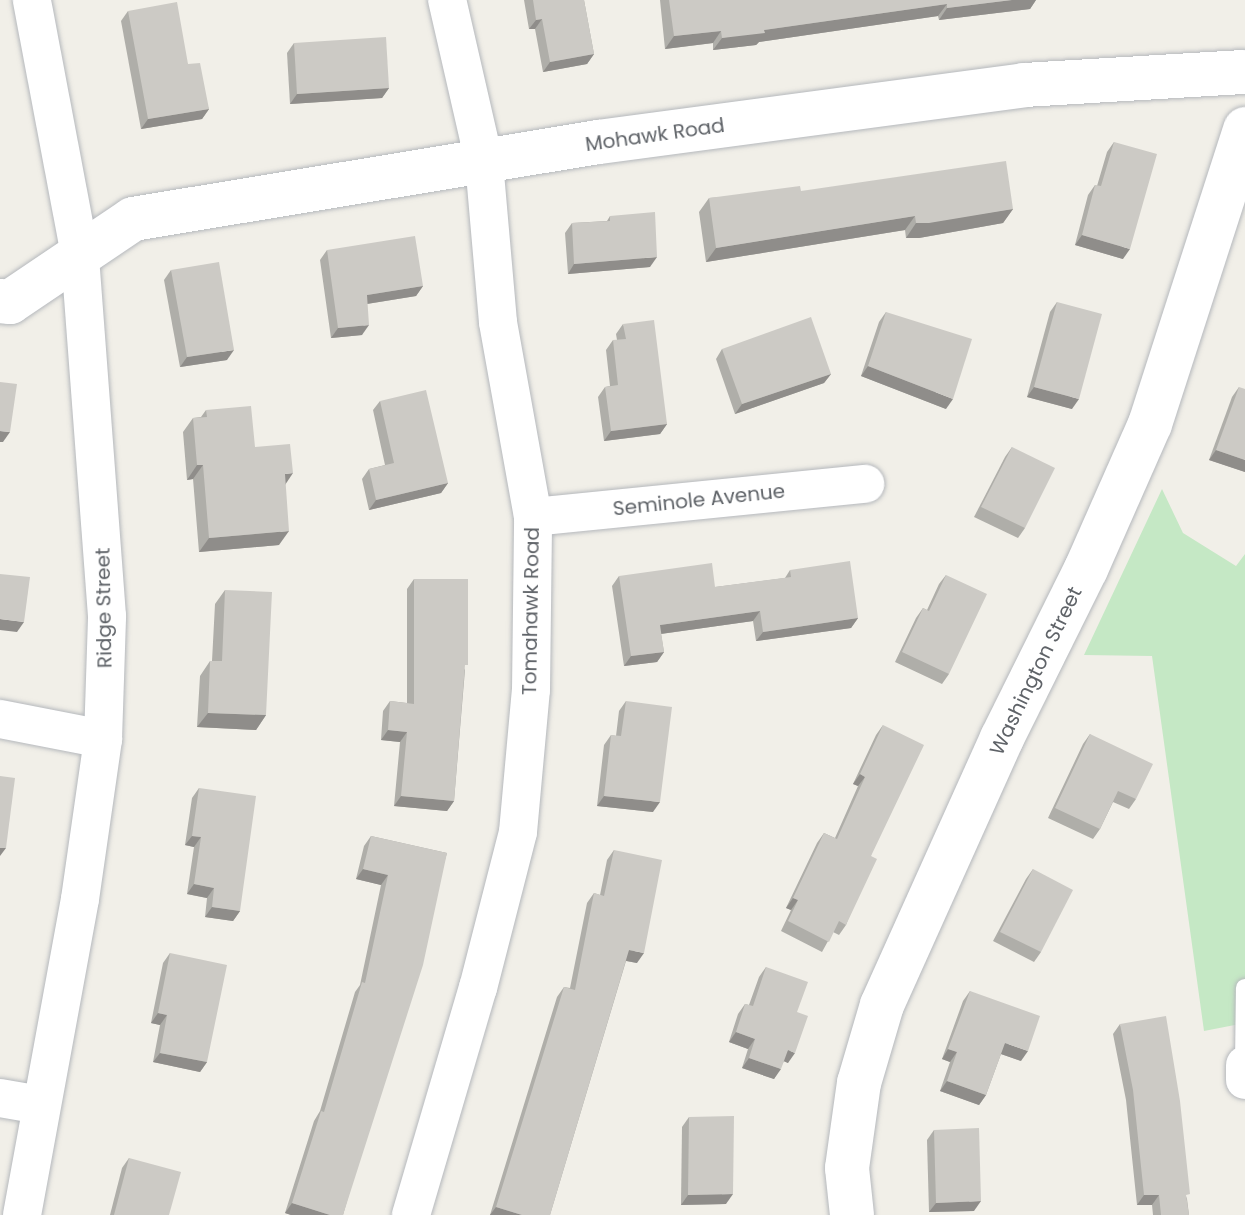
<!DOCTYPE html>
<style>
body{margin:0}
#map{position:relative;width:1245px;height:1215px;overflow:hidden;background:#f1efe8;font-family:Poppins,sans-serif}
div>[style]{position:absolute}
.green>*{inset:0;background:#c5e8c5}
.roads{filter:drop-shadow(0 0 2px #b5b8bc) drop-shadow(0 0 2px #b5b8bc)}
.service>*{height:18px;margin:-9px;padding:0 9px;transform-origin:9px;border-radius:9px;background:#fff}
.minor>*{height:38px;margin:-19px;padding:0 19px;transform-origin:19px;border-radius:19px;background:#fff}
.tertiary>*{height:44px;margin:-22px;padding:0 22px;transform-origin:22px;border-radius:22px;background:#fff}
.wall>*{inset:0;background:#afaea9}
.shaded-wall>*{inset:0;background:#8f8d8a}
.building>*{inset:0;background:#cccac5}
span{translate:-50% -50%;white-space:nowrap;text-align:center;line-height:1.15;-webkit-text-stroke:8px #fff;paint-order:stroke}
.street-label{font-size:20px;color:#5f6368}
</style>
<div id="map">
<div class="green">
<div style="clip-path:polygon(1162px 489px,1183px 533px,1236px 566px,1245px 554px,1245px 1023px,1204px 1031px,1152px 656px,1084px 655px)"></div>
</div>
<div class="roads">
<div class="service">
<div style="left:1244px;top:1065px;width:77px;rotate:-89.3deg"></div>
</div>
<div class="minor">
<div style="left:533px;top:517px;width:334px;rotate:-5.7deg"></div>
<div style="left:0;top:719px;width:105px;rotate:11deg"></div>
<div style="left:1245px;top:1065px;width:15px;rotate:90deg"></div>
<div style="left:0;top:1098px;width:41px;rotate:9.9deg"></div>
<div style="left:22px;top:1215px;width:321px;rotate:-79.6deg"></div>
<div style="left:80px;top:899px;width:162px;rotate:-81.8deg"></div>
<div style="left:103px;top:739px;width:123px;rotate:-88.1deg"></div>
<div style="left:107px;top:616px;width:362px;rotate:-94.3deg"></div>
<div style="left:80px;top:255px;width:259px;rotate:-100.7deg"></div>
<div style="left:411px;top:1215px;width:237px;rotate:-73.6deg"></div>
<div style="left:478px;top:988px;width:161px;rotate:-75.6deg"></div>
<div style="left:518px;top:832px;width:143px;rotate:-84.8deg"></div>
<div style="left:531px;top:690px;width:173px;rotate:-89.3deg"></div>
<div style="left:533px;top:517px;width:198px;rotate:-100.2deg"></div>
<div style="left:498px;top:322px;width:162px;rotate:-95deg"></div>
<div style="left:484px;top:161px;width:165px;rotate:-102.9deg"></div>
</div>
<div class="tertiary">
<div style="left:0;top:301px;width:10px;rotate:6deg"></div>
<div style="left:10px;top:302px;width:148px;rotate:-34deg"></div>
<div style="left:133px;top:219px;width:472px;rotate:-9.4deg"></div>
<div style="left:599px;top:142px;width:429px;rotate:-7.6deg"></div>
<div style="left:1024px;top:85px;width:221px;rotate:-3.4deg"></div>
<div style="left:852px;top:1215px;width:47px;rotate:-96.1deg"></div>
<div style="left:847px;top:1168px;width:86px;rotate:-82deg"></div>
<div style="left:859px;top:1083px;width:81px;rotate:-73.6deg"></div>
<div style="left:882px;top:1005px;width:293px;rotate:-65.8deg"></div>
<div style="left:1002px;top:738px;width:189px;rotate:-63.6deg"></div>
<div style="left:1086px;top:569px;width:158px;rotate:-66.2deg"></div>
<div style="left:1150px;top:424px;width:310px;rotate:-72.1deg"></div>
</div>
</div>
<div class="wall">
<div style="clip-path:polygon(524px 0,584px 0,594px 54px,587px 64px,543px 72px,535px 29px,529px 29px)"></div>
<div style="clip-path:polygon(660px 0,1036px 0,1030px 9px,939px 20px,938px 16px,759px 42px,756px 45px,713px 50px,713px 43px,665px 49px)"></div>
<div style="clip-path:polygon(128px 11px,188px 64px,209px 109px,202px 119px,141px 129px,121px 21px)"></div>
<div style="clip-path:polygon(294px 43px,389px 88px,382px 98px,290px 104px,287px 53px)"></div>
<div style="clip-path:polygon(1114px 142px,1123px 259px,1075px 245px,1088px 195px,1095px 185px,1097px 186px,1107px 152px)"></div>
<div style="clip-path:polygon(801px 191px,1013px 209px,1003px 223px,919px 238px,906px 238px,905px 230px,706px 262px,699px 212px,709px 198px)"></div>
<div style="clip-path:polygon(610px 216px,650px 267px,568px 274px,565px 233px,572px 223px,607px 221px)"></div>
<div style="clip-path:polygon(327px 250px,423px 286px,416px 296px,367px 304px,362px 335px,331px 338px,320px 260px)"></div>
<div style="clip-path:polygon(171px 270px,227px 360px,180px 367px,164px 280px)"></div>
<div style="clip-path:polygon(1057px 302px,1072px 409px,1027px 397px,1050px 312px)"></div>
<div style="clip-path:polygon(886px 312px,946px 409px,861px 376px,879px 322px)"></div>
<div style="clip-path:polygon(623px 324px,667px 424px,660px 434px,604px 441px,598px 397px,605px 387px,610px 386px,606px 350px,613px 340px,617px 340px,616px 334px)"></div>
<div style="clip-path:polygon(722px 349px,831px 374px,824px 383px,735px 414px,716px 359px)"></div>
<div style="clip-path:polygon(1239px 387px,1245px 472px,1209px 460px,1232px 397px)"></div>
<div style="clip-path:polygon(380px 401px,448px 483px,441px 493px,369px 510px,362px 479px,369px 469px,385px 465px,373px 410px)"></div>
<div style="clip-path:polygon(206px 410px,255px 447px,285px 484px,279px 545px,199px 552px,193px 479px,187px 480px,183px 432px,193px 418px,201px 417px)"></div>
<div style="clip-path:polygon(1012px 447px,1025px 528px,1018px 538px,974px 517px,1005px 457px)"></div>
<div style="clip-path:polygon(790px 570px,858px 618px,851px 628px,756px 641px,753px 621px,661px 634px,664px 652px,657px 662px,624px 666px,612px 586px,619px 576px,715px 587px,785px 578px)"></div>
<div style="clip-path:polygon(946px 575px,949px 674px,942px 684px,895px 662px,916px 618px,923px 608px,927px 610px,939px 584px)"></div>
<div style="clip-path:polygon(414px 579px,465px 670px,454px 801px,447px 811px,394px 806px,400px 742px,381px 740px,383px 711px,390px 701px,407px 703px,407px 589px)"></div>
<div style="clip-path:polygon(225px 590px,266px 715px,256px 730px,197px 727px,200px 676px,210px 661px,212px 661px,215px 604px)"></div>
<div style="clip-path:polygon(626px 701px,653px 812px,597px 806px,604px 745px,611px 735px,616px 736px,619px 711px)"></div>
<div style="clip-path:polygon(883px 725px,871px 856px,846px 925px,839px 935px,833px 932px,822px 952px,781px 931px,791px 910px,786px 908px,817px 843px,824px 833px,835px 838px,858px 786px,853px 784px,876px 735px)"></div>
<div style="clip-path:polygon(1090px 734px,1136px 799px,1129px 809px,1113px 802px,1100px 829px,1093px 839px,1048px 818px,1083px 744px)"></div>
<div style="clip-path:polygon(199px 788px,240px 911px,233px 921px,205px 917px,207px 898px,187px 894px,194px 847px,185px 845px,192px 798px)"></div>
<div style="clip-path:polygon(371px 836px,447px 853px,343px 1215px,291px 1215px,285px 1213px,314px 1121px,320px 1111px,355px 992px,360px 985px,381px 885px,356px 879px,364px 846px)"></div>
<div style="clip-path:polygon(614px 850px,637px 963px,626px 961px,550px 1215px,490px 1215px,557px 997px,564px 987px,570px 988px,587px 903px,594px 893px,600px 895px,607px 860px)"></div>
<div style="clip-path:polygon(1033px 869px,1041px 952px,1034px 962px,993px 941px,1026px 879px)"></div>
<div style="clip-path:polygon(170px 953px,207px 1062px,200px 1072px,153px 1062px,160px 1025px,151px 1023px,163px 963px)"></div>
<div style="clip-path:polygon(766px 967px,797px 1012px,788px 1063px,784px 1061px,774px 1079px,742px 1068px,748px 1049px,729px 1042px,738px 1014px,745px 1004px,749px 1005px,759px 977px)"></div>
<div style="clip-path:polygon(970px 991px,1021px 1061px,1001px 1054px,986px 1095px,979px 1105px,940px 1091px,950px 1062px,942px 1059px,963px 1001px)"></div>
<div style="clip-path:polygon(1120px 1024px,1187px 1199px,1189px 1215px,1153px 1215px,1152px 1205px,1137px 1205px,1126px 1100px,1113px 1034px)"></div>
<div style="clip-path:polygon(689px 1117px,726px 1204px,681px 1205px,682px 1127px)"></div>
<div style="clip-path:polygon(934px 1130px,974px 1211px,929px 1212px,927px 1140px)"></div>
<div style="clip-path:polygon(129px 1158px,169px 1215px,110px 1215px,122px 1168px)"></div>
</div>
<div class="shaded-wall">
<div style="clip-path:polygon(1012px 0,1036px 0,1030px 9px,939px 20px,947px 8px)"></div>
<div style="clip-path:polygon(947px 4px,938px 16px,759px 42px,756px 45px,713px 50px,722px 38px,764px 30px)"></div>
<div style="clip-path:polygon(542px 19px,535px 29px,529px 29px,536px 20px)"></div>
<div style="clip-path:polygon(721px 31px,713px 43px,665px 49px,674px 36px)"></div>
<div style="clip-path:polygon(594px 54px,587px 64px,543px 72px,550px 62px)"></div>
<div style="clip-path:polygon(389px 88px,382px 98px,290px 104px,297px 94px)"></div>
<div style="clip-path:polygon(209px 109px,202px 119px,141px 129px,148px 119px)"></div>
<div style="clip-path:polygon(1013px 209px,1003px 223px,919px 238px,906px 238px,916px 223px)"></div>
<div style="clip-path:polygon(915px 216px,905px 230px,706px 262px,716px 248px)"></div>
<div style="clip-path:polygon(1082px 235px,1130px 249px,1123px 259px,1075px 245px)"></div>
<div style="clip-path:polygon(657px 257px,650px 267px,568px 274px,574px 264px)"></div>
<div style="clip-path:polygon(423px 286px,416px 296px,360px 305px,367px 295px)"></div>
<div style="clip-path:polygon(369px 325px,362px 335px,331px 338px,338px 328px)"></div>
<div style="clip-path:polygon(234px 350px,227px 360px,180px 367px,187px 357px)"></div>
<div style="clip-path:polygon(868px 366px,953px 399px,946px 409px,861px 376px)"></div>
<div style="clip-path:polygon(831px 374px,824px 383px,735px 414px,742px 404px)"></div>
<div style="clip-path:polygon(1034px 387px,1079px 399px,1072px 409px,1027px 397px)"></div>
<div style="clip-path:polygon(667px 424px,660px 434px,604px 441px,611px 431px)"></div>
<div style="clip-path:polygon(0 431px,10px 432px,3px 442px,0 442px)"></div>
<div style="clip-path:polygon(1216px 450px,1245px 460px,1245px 472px,1209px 460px)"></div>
<div style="clip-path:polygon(197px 465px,203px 465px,193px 479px,187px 480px)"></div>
<div style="clip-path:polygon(293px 473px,283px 488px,285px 474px)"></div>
<div style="clip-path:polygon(448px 483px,441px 493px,369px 510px,376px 500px)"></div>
<div style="clip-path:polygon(289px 531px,279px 545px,199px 552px,209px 538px)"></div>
<div style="clip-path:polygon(760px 611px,753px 621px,653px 635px,660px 625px)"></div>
<div style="clip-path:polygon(858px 618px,851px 628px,756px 641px,763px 632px)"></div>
<div style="clip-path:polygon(0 619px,24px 622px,17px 632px,0 630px)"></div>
<div style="clip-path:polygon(664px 652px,657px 662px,624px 666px,631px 656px)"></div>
<div style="clip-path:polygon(208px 713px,266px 715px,256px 730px,197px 727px)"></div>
<div style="clip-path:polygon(388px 730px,407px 732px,400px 742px,381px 740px)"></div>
<div style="clip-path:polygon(860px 774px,865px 777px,858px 786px,853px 784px)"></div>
<div style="clip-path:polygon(401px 796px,454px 801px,447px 811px,394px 806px)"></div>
<div style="clip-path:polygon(604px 796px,660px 802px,653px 812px,597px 806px)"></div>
<div style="clip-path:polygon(192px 836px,201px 837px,194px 847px,185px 845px)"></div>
<div style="clip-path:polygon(0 848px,6px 848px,0 856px)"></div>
<div style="clip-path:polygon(363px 869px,388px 875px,381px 885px,356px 879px)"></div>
<div style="clip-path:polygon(194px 884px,214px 888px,207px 898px,187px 894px)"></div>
<div style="clip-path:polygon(793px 898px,798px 900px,791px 910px,786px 908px)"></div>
<div style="clip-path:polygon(212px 907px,240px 911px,233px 921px,205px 917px)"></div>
<div style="clip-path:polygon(629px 950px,644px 953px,637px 963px,622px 960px)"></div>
<div style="clip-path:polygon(158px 1013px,167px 1015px,160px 1025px,151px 1023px)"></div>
<div style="clip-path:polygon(736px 1032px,755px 1039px,748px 1049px,729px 1042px)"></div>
<div style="clip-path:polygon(1005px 1043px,1028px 1051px,1021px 1061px,998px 1053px)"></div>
<div style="clip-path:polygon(948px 1049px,957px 1052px,950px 1062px,942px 1059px)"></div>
<div style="clip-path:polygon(788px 1050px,795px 1053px,788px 1063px,781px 1060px)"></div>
<div style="clip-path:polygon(160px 1053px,207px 1062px,200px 1072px,153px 1062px)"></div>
<div style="clip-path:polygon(749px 1058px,781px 1069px,774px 1079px,742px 1068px)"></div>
<div style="clip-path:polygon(947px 1081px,986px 1095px,979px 1105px,940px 1091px)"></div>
<div style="clip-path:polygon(733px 1194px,726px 1204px,681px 1205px,688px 1195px)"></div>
<div style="clip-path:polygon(1144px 1195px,1159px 1195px,1152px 1205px,1137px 1205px)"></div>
<div style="clip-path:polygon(981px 1201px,974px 1211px,929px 1212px,936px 1203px)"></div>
<div style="clip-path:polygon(292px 1203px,330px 1215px,291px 1215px,285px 1213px)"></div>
<div style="clip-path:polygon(496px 1207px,522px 1215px,490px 1215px)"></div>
</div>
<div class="building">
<div style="clip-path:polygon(533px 0,584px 0,594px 54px,550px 62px,542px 19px,536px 20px)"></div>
<div style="clip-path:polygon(669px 0,1012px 0,947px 8px,947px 4px,764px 30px,765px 33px,722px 38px,721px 31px,674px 36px)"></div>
<div style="clip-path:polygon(177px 2px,188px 64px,200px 63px,209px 109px,148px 119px,128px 11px)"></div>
<div style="clip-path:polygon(386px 37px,389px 88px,297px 94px,294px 43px)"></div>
<div style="clip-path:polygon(1114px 142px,1157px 154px,1130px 249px,1082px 235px,1095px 185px,1101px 186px)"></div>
<div style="clip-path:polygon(1006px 161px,1013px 209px,929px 223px,916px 223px,915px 216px,716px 248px,709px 198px,800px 186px,801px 191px)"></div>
<div style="clip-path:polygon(655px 212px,657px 257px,574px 264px,572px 223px,610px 221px,610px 216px)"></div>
<div style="clip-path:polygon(415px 236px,423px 286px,367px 295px,369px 325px,338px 328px,327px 250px)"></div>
<div style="clip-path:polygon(219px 262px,234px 350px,187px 357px,171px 270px)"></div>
<div style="clip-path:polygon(1057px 302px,1102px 314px,1079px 399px,1034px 387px)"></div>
<div style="clip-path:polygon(886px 312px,972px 339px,953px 399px,868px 366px)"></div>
<div style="clip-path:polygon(811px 317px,831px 374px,742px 404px,722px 349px)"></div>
<div style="clip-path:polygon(654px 320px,667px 424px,611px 431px,605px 387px,618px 385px,613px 340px,626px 339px,623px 324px)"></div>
<div style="clip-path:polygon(0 382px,17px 384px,10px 432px,0 431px)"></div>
<div style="clip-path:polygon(1239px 387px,1245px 389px,1245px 460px,1216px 450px)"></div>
<div style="clip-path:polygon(426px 390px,448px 483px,376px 500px,369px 469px,394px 463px,380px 401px)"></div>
<div style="clip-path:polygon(251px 406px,255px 447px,290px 444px,293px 473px,285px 474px,289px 531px,209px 538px,203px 465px,197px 465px,193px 418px,207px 417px,206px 410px)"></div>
<div style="clip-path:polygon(1012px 447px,1055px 468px,1025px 528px,981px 507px)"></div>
<div style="clip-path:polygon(850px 561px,858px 618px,763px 632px,760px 611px,660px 625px,664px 652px,631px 656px,619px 576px,712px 563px,715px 587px,791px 577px,790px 570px)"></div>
<div style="clip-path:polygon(0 574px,30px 577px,24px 622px,0 619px)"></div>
<div style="clip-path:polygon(946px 575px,987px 594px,949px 674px,902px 652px,923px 608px,929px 611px)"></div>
<div style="clip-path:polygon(414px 579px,468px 579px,468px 665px,465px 665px,454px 801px,401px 796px,407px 732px,388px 730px,390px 701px,414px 704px)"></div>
<div style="clip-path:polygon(225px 590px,272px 592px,266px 715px,208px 713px,210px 661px,222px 661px)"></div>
<div style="clip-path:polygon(626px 701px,672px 707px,660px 802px,604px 796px,611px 735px,621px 736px)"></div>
<div style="clip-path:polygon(883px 725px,924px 745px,871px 856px,877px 859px,846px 925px,839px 921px,829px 942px,788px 921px,798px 900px,793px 898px,824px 833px,837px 839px,865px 777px,860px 774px)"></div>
<div style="clip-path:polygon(1090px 734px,1153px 764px,1136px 799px,1118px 791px,1100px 829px,1055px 808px)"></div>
<div style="clip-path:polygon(0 776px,15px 778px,6px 848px,0 848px)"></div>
<div style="clip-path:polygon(199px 788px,256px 796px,240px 911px,212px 907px,214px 888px,194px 884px,201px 837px,192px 836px)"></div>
<div style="clip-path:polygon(371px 836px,447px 853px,423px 965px,343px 1215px,330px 1215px,292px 1203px,321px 1111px,324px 1112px,362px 982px,365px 983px,388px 875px,363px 869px)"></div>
<div style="clip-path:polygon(614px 850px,662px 860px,644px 953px,629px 950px,550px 1215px,522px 1215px,496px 1207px,564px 987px,575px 990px,594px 893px,604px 896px)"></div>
<div style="clip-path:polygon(1033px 869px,1073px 890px,1041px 952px,1000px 932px)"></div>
<div style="clip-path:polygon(170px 953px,227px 965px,207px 1062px,160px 1053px,167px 1015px,158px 1013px)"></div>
<div style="clip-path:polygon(766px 967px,808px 982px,797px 1012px,808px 1016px,795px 1053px,788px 1050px,781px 1069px,749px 1058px,755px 1039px,736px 1032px,745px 1004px,753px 1006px)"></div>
<div style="clip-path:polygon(970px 991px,1040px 1016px,1028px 1051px,1005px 1043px,986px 1095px,947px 1081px,957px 1052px,948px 1049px)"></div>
<div style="clip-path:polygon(1166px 1016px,1180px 1101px,1190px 1194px,1186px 1195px,1189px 1215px,1161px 1215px,1159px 1195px,1144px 1195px,1133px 1090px,1120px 1024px)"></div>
<div style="clip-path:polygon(734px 1116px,733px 1194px,688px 1195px,689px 1117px)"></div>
<div style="clip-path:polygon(979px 1128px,981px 1201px,936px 1203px,934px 1130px)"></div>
<div style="clip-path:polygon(129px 1158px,181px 1172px,169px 1215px,114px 1215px)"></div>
</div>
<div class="street-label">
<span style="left:655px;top:135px;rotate:-8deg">Mohawk Road</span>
<span style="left:699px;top:500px;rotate:-6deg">Seminole Avenue</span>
<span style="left:104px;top:608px;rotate:-91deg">Ridge Street</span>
<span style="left:531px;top:611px;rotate:-89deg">Tomahawk Road</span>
<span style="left:1036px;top:671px;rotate:-64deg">Washington Street</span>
</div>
</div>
